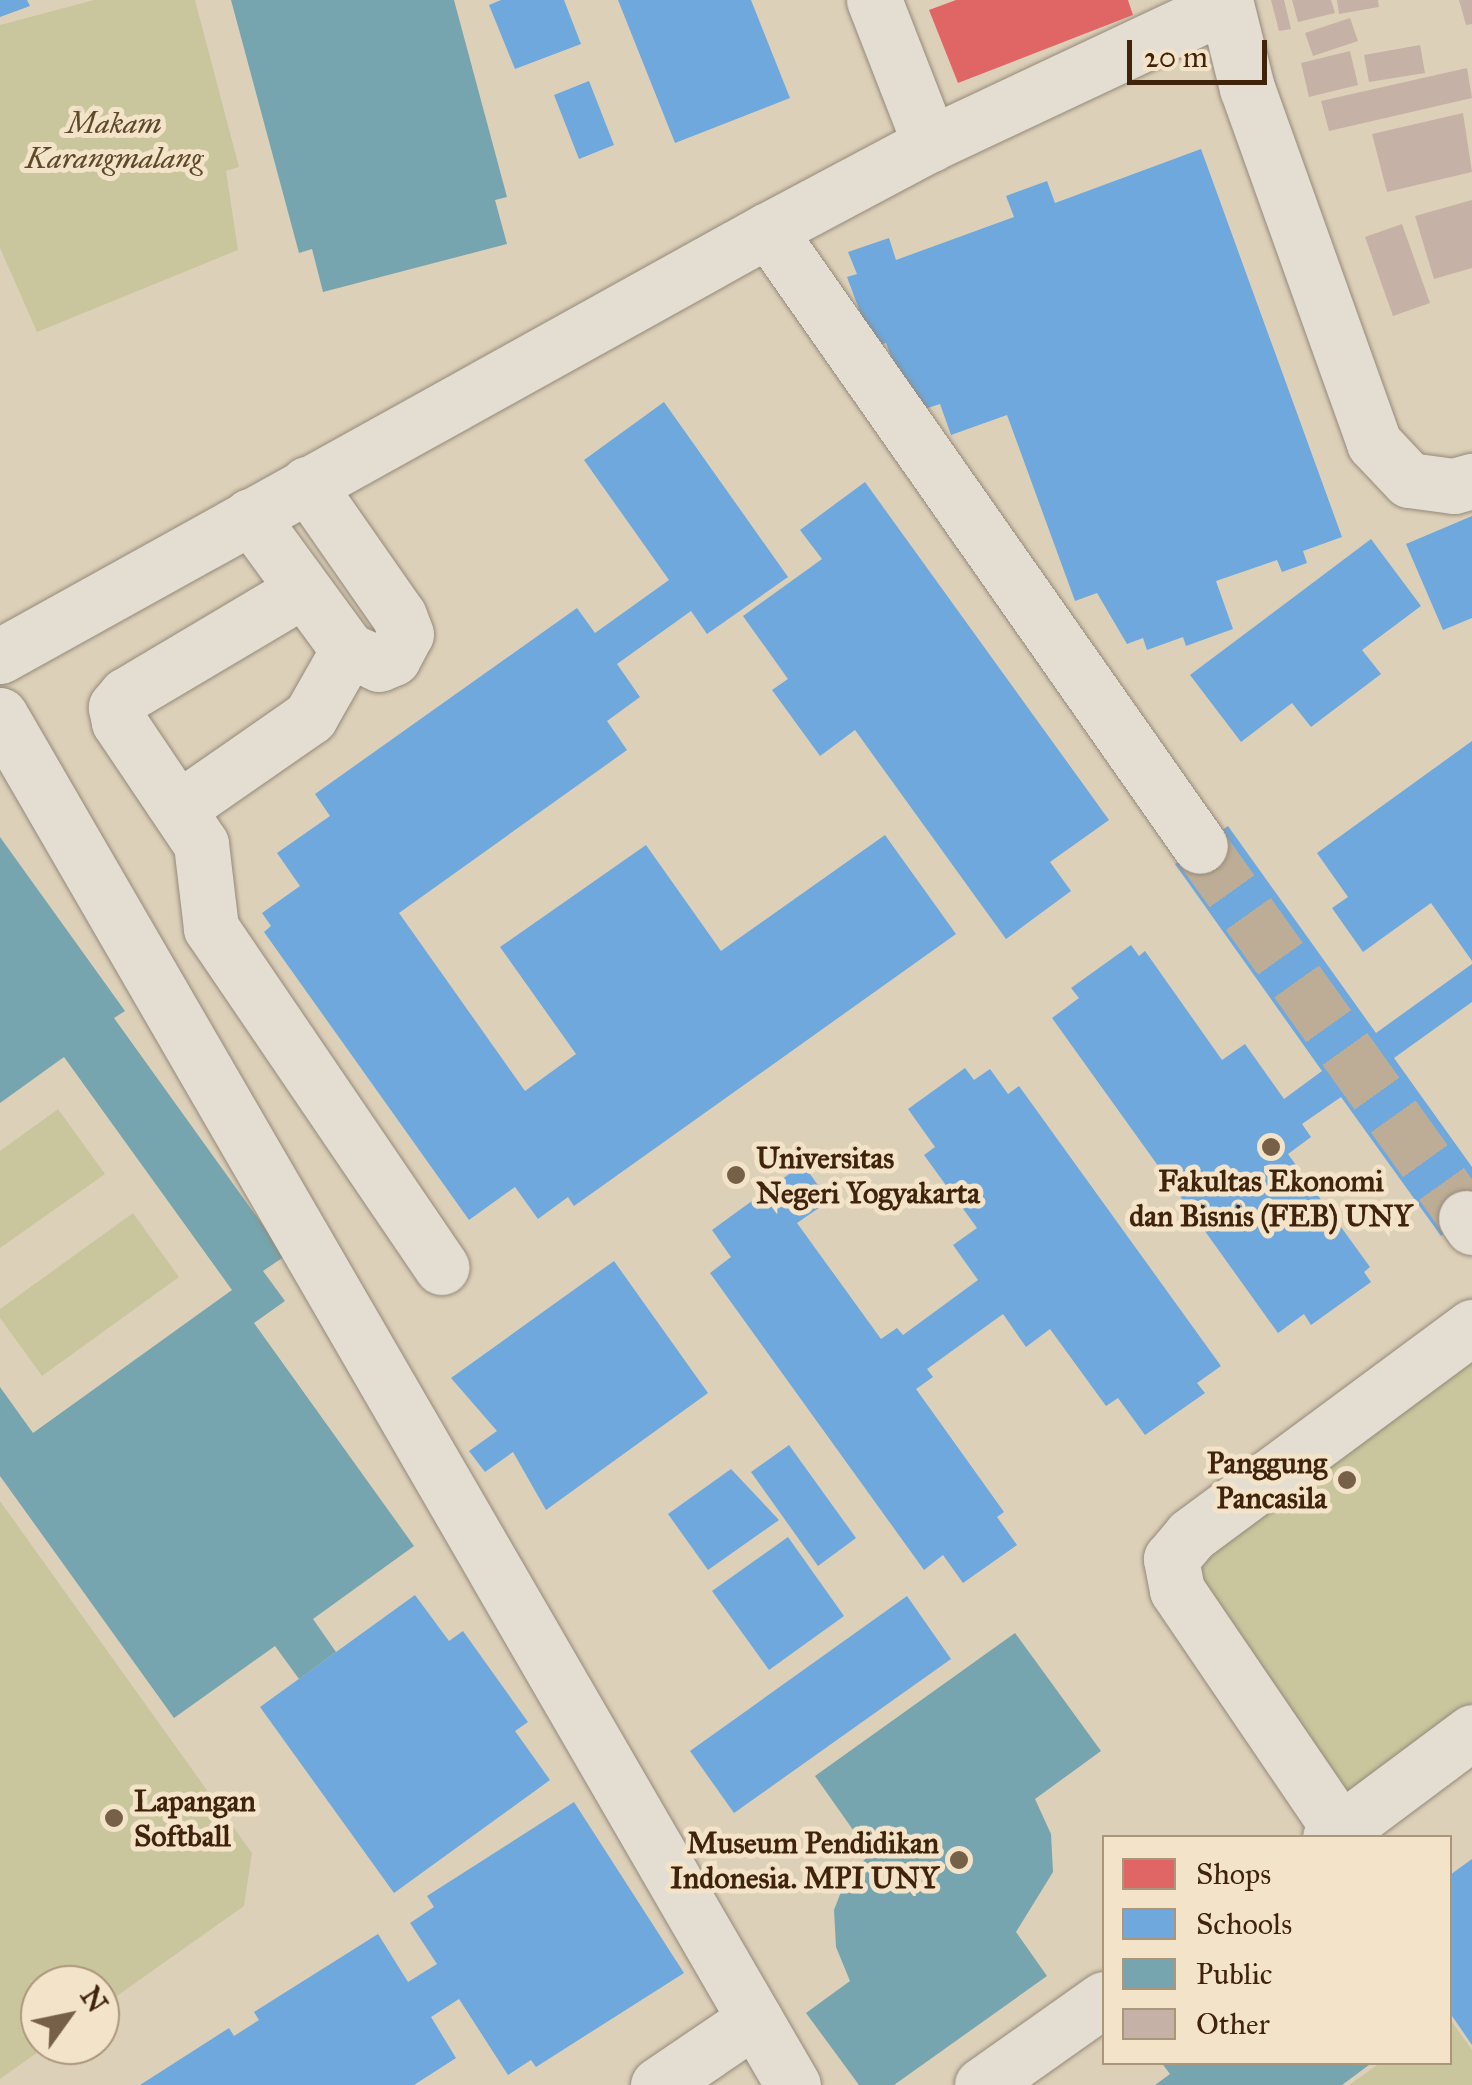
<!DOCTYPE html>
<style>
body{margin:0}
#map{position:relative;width:1472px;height:2085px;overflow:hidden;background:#ddd0b9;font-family:"IM FELL Great Primer",serif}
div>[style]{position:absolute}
.green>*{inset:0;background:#c9c69e}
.shops>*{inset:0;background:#e06666}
.schools>*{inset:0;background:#6fa8dc}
.public>*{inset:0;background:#76a5af}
.building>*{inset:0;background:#c5b1a5}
.minor-tunnel>*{height:55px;margin-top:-27.5px;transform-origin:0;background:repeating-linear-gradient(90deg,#bead96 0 55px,transparent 0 83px)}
.roads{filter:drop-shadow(0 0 2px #948979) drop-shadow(0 0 2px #948979)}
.minor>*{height:55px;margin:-27.5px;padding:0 27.5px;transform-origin:27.5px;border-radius:27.5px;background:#e4ddd2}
.dots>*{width:28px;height:28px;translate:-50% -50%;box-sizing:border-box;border:5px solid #f3e3c8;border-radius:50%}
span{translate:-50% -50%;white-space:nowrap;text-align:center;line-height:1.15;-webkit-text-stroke:10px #f3e3c8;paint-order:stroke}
.park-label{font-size:30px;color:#5e4a2a;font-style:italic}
.poi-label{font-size:30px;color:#40230b;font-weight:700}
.left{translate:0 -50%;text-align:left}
.right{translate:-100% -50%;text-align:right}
.legend{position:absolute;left:1102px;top:1835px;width:350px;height:230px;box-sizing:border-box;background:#f3e3c8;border:2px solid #ab967c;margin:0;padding:12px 18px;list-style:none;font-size:30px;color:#40230b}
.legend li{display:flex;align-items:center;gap:20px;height:50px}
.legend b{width:50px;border:2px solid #ab967c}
.north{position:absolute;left:20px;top:1965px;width:100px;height:100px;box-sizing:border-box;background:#f3e3c8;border:2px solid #ab967c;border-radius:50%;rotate:57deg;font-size:28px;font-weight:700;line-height:40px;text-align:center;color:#40230b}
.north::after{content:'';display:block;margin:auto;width:35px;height:45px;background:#776048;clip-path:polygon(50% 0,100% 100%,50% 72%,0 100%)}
.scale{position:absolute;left:1127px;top:40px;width:140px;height:45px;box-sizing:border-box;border:5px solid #40230b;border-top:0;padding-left:12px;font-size:30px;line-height:35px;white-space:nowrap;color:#40230b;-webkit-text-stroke:8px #f3e3c8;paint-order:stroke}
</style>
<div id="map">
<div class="green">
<div style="clip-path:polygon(94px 0,195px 0,239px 167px,226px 171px,238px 250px,37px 332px,0 248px,0 25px)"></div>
<div style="clip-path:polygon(58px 1109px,105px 1174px,0 1248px,0 1151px)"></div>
<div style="clip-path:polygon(133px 1213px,179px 1277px,42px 1376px,0 1318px,0 1309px)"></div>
<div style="clip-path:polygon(1472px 1346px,1472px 1703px,1349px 1792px,1200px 1587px,1195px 1561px)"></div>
<div style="clip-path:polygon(0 1501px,252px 1853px,244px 1906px,100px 2008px,100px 1985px,40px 1985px,40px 2045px,48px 2045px,0 2079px)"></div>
<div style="clip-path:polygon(1450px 2019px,1472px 2050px,1472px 2085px,1349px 2085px,1380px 2063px,1450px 2062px)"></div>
</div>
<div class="shops">
<div style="clip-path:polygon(956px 0,1128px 0,1133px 15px,958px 83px,929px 10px)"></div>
</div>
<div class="schools">
<div style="clip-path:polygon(0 0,27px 0,30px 6px,0 17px)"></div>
<div style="clip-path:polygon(501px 0,564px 0,581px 44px,515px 69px,489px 5px)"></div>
<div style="clip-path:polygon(618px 0,751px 0,790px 98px,675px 143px)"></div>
<div style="clip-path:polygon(589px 81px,614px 145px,579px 159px,554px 95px)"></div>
<div style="clip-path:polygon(1201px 149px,1342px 537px,1303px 551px,1307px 563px,1282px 572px,1277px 560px,1216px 581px,1233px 629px,1186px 646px,1183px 637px,1147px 650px,1143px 638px,1127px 644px,1097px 593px,1075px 601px,1007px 415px,951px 435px,940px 404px,912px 413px,886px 343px,873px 347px,847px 277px,857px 274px,848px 252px,889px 238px,896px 260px,1014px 217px,1006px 196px,1047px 181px,1055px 203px)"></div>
<div style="clip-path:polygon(664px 402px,788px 577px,707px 634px,691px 611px,617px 664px,640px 697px,607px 721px,627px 750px,399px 913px,525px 1091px,576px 1054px,500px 947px,646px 845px,721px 951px,885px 835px,956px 934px,574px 1206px,568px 1197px,538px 1219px,515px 1187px,469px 1220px,264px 932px,271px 926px,262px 913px,300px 886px,277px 853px,330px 816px,315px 794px,577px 608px,595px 633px,669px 580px,584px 460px)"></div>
<div style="clip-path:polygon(865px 482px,1109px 820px,1050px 862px,1071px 891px,1006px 939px,855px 730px,820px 756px,772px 690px,788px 679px,743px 616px,822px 559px,800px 530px)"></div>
<div style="clip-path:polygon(1472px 516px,1472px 618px,1443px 630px,1406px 544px)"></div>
<div style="clip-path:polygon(1371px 539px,1421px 606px,1362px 650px,1381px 674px,1311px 727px,1292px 703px,1241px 742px,1190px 675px)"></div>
<div style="clip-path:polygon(1472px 741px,1472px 961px,1431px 903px,1363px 952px,1332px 908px,1348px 897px,1317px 853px)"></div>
<div style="clip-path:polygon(1228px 826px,1376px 1033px,1472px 964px,1472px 1002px,1394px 1058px,1472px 1167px,1472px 1213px,1441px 1236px,1341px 1097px,1302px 1124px,1311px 1137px,1288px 1154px,1370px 1267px,1364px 1272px,1371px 1282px,1311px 1325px,1304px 1314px,1278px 1333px,1052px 1018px,1079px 998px,1071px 988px,1131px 945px,1139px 956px,1145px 951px,1222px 1060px,1245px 1044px,1284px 1099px,1322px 1071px,1175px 864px)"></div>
<div style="clip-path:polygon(965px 1068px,974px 1080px,990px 1069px,1008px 1094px,1019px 1086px,1221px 1366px,1197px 1383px,1205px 1393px,1145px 1435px,1118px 1398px,1106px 1406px,1050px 1329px,1026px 1347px,1003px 1314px,927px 1369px,933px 1377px,916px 1389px,1004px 1512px,997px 1517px,1017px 1545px,963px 1583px,943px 1555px,924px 1570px,710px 1273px,731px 1257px,712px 1230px,803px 1164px,829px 1201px,797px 1223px,881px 1339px,897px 1328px,903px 1335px,978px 1280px,953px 1245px,977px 1228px,924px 1155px,935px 1147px,908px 1109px)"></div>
<div style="clip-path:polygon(614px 1261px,708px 1393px,546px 1510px,513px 1452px,485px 1472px,469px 1451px,497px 1431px,451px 1378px)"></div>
<div style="clip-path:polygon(789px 1445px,856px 1538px,818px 1566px,751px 1472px)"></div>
<div style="clip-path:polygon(731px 1469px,779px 1520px,708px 1570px,668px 1514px)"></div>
<div style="clip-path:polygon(788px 1537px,844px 1616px,769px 1670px,712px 1591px)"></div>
<div style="clip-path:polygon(415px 1595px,449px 1641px,463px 1631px,528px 1722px,515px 1731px,550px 1780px,394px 1893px,260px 1707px)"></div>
<div style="clip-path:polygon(907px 1596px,951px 1659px,734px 1813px,690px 1751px)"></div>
<div style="clip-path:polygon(574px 1802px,684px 1973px,536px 2067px,531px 2060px,508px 2075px,459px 1999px,431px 2017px,456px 2058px,414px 2085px,140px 2085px,229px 2028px,234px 2036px,259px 2020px,254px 2012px,378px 1934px,408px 1982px,437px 1964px,410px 1923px,434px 1907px,427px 1896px)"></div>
<div style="clip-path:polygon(1472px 1859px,1472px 2045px,1450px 2013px,1450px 1875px)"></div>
</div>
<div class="public">
<div style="clip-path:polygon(231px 0,454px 0,507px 197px,495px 200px,507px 244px,323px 292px,312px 249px,299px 253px)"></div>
<div style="clip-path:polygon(0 837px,125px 1011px,114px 1018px,285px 1256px,263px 1271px,285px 1301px,254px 1323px,414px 1546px,313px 1619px,336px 1652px,299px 1679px,275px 1646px,174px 1718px,0 1476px,0 1387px,33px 1433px,232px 1290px,64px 1057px,0 1103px)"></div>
<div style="clip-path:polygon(1015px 1633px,1101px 1751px,1035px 1799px,1051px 1834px,1053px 1872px,1016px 1932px,1047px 1976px,894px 2085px,859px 2085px,806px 2013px,850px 1981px,836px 1947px,834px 1910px,846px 1879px,870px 1854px,815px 1776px)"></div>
<div style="clip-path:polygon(1161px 2062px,1373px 2062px,1342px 2085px,1155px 2085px,1170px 2074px)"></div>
</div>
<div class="building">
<div style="clip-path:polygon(1271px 0,1284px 0,1291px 29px,1279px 31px)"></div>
<div style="clip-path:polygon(1292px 0,1331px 0,1335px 13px,1298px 22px)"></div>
<div style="clip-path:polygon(1337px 0,1378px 0,1379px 7px,1339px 14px)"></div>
<div style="clip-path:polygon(1459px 0,1472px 0,1472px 24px,1466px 25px)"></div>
<div style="clip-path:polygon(1350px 18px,1358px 41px,1313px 56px,1305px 33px)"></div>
<div style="clip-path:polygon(1420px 45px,1425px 73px,1369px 82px,1364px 55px)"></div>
<div style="clip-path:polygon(1350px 51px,1358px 85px,1309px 97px,1301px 63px)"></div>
<div style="clip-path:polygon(1467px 68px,1472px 98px,1329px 131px,1321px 101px)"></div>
<div style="clip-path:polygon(1463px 113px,1472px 172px,1387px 192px,1372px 134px)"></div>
<div style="clip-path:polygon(1472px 200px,1472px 268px,1434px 279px,1415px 216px)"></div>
<div style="clip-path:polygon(1402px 224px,1430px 303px,1393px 316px,1365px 237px)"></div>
</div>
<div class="minor-tunnel">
<div style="left:1200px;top:846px;width:457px;rotate:54.4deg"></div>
</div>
<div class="roads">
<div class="minor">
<div style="left:874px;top:0;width:155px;rotate:68.7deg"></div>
<div style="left:1225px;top:0;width:91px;rotate:76deg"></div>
<div style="left:1247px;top:88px;width:377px;rotate:70.3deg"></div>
<div style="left:1374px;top:443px;width:51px;rotate:46.6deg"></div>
<div style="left:1409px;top:480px;width:45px;rotate:7.6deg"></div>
<div style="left:1454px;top:486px;width:19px;rotate:-16deg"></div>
<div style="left:768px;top:230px;width:752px;rotate:54.96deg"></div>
<div style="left:250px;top:516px;width:166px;rotate:53.8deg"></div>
<div style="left:348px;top:650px;width:34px;rotate:24deg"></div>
<div style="left:379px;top:664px;width:15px;rotate:-23deg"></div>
<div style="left:393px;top:658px;width:27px;rotate:-62deg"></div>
<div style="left:406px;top:634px;width:19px;rotate:-111deg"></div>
<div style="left:399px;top:616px;width:161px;rotate:-124.9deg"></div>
<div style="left:303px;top:590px;width:206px;rotate:149.3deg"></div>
<div style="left:126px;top:695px;width:16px;rotate:130deg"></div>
<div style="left:116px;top:707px;width:15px;rotate:79deg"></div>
<div style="left:119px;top:722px;width:147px;rotate:56.1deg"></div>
<div style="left:201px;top:844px;width:85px;rotate:83.2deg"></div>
<div style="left:211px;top:928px;width:410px;rotate:55.8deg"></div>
<div style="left:0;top:656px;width:878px;rotate:-29.02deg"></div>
<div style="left:768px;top:230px;width:183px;rotate:-28deg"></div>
<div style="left:930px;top:144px;width:327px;rotate:-25.2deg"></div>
<div style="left:0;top:715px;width:1583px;rotate:59.94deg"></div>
<div style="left:179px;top:808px;width:160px;rotate:-34.8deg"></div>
<div style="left:310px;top:717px;width:77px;rotate:-60.4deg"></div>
<div style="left:1466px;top:1218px;width:11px;rotate:56deg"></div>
<div style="left:1340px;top:1830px;width:290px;rotate:-124.2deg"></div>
<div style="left:1177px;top:1590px;width:32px;rotate:-101deg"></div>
<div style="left:1171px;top:1559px;width:31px;rotate:-50deg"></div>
<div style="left:1191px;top:1535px;width:350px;rotate:-36.5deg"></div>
<div style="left:1330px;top:1838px;width:177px;rotate:-36.7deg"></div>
<div style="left:658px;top:2085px;width:117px;rotate:-34.2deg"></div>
<div style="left:982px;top:2085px;width:149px;rotate:-35.2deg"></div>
</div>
</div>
<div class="dots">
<div style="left:1271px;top:1147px;background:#776048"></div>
<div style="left:736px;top:1175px;background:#776048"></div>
<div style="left:1347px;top:1480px;background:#776048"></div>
<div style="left:114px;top:1818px;background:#776048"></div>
<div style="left:959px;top:1860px;background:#776048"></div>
</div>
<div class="park-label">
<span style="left:114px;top:140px">Makam<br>Karangmalang</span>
</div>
<div class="poi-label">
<span class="left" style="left:756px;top:1175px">Universitas<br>Negeri Yogyakarta</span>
<span style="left:1271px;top:1198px">Fakultas Ekonomi<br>dan Bisnis (FEB) UNY</span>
<span class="right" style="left:1327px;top:1480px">Panggung<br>Pancasila</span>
<span class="left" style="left:134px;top:1818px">Lapangan<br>Softball</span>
<span class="right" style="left:939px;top:1860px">Museum Pendidikan<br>Indonesia. MPI UNY</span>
</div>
<ul class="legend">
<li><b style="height:28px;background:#e06666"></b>Shops</li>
<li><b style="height:28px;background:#6fa8dc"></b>Schools</li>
<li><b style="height:28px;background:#76a5af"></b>Public</li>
<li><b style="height:28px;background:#c5b1a5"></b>Other</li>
</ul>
<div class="north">N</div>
<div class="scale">20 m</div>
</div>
